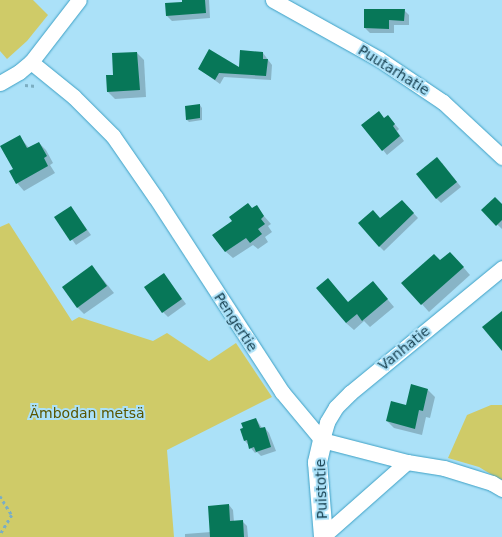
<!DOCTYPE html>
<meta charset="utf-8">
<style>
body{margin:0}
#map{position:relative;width:502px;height:537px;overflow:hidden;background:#abe1f8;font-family:"DejaVu Sans",sans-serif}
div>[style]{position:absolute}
.green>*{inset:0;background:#cfcb68}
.shadow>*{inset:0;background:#0003}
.building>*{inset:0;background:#077758}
.path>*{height:2.5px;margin-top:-1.25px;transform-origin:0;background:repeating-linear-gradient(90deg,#7caec2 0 3px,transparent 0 6px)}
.roads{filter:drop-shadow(0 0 1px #3ca0c5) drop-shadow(0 0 1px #3ca0c5)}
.minor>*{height:15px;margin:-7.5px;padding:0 7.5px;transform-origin:7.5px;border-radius:7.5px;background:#fff}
.tertiary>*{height:19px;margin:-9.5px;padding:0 9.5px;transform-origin:9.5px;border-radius:9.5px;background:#fff}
span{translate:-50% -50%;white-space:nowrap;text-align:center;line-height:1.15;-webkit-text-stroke:4px #abe1f8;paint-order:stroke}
.street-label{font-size:14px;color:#174050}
.park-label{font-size:14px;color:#595500}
</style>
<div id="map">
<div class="green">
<div style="clip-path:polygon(0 0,33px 0,48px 15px,27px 41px,7px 59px,0 51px)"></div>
<div style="clip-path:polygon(9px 223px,72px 321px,79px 317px,153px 341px,167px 333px,209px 361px,236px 343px,272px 397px,167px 450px,174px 537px,0 537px,0 227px)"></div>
<div style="clip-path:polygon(491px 405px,502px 405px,502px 481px,479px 467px,448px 458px,467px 415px)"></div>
</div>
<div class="shadow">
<div style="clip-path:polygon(183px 0,209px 0,210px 18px,172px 21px,167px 16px,166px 4px,184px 3px)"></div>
<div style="clip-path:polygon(404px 10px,409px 15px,409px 25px,394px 25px,394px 33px,370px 33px,365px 28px)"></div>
<div style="clip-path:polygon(137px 53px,144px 60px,146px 97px,115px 99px,108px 92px,114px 76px)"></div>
<div style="clip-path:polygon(263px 53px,272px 65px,271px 80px,224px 77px,220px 84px,199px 69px,240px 69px)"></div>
<div style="clip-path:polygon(200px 105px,202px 108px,202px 120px,189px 122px,187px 120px)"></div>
<div style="clip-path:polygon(392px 121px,399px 129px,397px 131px,404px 141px,387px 155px,383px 150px)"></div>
<div style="clip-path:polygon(19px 136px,29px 148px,39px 143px,46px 150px,53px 163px,50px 165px,55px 173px,24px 191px,17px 183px)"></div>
<div style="clip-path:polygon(442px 163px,461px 187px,441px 203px,436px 198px)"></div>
<div style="clip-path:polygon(502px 205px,502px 229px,482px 210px)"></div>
<div style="clip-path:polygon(407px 206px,418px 218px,384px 251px,379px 246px,381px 219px)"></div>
<div style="clip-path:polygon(71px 207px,91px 235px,76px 245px,56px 217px)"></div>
<div style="clip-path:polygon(256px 207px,271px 224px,268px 226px,272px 232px,265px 237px,268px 242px,258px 249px,253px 245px,233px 258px,225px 251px)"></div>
<div style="clip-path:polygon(457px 260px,470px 275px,429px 312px,403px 283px,440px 261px)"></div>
<div style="clip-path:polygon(92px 266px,114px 293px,84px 314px,77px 307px)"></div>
<div style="clip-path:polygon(164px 274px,186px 304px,168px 317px,163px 312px)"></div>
<div style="clip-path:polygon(373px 282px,394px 307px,370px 327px,364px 321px,354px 330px,346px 323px,348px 303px)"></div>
<div style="clip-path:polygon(428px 390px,435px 397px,430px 418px,426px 417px,422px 435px,394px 428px,387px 421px)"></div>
<div style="clip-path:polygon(256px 419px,262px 428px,265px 428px,269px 433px,276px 451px,261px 456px,257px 452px,255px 453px,245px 441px,241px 429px)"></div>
<div style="clip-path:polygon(229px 505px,233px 510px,234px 522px,243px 522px,247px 526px,248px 537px,185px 537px,185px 534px,211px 532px)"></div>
</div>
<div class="building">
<div style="clip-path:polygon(182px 0,205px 0,206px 13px,166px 16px,165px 3px,182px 2px)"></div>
<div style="clip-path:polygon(364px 9px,405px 9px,404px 21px,389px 20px,389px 29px,364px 28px)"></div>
<div style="clip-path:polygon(209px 49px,239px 67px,240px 50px,263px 52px,263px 59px,268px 59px,266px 76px,219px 73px,215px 80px,198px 69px)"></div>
<div style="clip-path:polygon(137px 52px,140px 90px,107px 92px,106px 75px,113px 75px,112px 53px)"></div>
<div style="clip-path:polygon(200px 104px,200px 118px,186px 120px,185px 106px)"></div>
<div style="clip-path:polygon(379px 111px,384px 118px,388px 115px,395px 124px,393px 126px,400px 136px,382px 151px,361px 125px)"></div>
<div style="clip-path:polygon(20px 135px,27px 148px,39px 142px,47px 156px,44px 158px,48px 166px,16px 184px,9px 171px,13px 169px,0 146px)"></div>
<div style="clip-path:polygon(437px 157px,457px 182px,436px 199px,416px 174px)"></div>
<div style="clip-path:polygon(495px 197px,502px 204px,502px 220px,496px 226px,481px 210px)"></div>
<div style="clip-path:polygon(402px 200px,414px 213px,379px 247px,358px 223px,373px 210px,380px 218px)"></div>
<div style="clip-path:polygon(248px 203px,252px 208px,257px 205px,264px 216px,261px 219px,265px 224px,258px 229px,262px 234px,250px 243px,246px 238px,225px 252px,212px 235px,232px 221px,229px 217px)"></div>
<div style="clip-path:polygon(71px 206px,87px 230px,70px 241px,54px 217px)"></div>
<div style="clip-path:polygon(450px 252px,464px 267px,421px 305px,401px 283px,434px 254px,440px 260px)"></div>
<div style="clip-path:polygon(92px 265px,107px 286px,77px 308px,62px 287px)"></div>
<div style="clip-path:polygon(164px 273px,182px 299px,162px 313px,144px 287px)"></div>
<div style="clip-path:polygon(328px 278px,348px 302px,373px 281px,388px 299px,362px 321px,357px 314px,346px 323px,316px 288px)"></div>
<div style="clip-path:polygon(502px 311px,502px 351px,482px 327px)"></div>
<div style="clip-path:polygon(411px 384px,428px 389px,423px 411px,419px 410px,415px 429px,386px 421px,391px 401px,406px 405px)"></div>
<div style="clip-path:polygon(256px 418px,260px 428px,265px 427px,271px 447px,256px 452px,254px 447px,249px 449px,247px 440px,244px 441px,240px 429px,243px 428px,241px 423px)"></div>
<div style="clip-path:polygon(229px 504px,230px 521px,243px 520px,244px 537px,210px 537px,208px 506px)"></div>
</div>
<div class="path">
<div style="left:25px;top:85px;width:11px;rotate:5deg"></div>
<div style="left:0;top:496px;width:22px;rotate:58deg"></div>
<div style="left:12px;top:515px;width:23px;rotate:121deg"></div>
</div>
<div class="roads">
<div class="minor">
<div style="left:273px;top:0;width:121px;rotate:29.1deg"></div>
<div style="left:379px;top:59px;width:77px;rotate:33.9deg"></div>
<div style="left:443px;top:102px;width:81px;rotate:43deg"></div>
<div style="left:31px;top:62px;width:55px;rotate:39.1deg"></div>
<div style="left:74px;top:97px;width:55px;rotate:45deg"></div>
<div style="left:113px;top:136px;width:75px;rotate:55.3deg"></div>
<div style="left:156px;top:198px;width:231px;rotate:57deg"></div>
<div style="left:282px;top:392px;width:62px;rotate:50.2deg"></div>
<div style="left:322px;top:440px;width:88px;rotate:14.5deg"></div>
<div style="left:407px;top:462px;width:37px;rotate:9deg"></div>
<div style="left:444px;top:468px;width:50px;rotate:17.4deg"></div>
<div style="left:492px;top:483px;width:12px;rotate:31deg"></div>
<div style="left:0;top:83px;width:22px;rotate:-30deg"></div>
<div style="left:19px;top:72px;width:16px;rotate:-40deg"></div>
<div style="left:31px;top:62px;width:78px;rotate:-52.3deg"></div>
<div style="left:322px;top:440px;width:19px;rotate:-74deg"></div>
<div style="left:327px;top:422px;width:17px;rotate:-59deg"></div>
<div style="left:336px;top:407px;width:20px;rotate:-45deg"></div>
<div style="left:350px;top:393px;width:197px;rotate:-39.4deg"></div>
<div style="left:323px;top:536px;width:112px;rotate:-41.4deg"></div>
</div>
<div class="tertiary">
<div style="left:322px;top:440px;width:23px;rotate:103deg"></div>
<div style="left:317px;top:462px;width:75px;rotate:85.4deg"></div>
</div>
</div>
<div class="street-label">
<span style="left:394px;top:70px;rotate:32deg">Puutarhatie</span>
<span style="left:236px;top:322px;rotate:57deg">Pengertie</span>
<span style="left:404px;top:348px;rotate:-39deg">Vanhatie</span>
<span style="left:321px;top:489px;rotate:-92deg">Puistotie</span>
</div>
<div class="park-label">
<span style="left:87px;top:413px">Ämbodan metsä</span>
</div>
</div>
